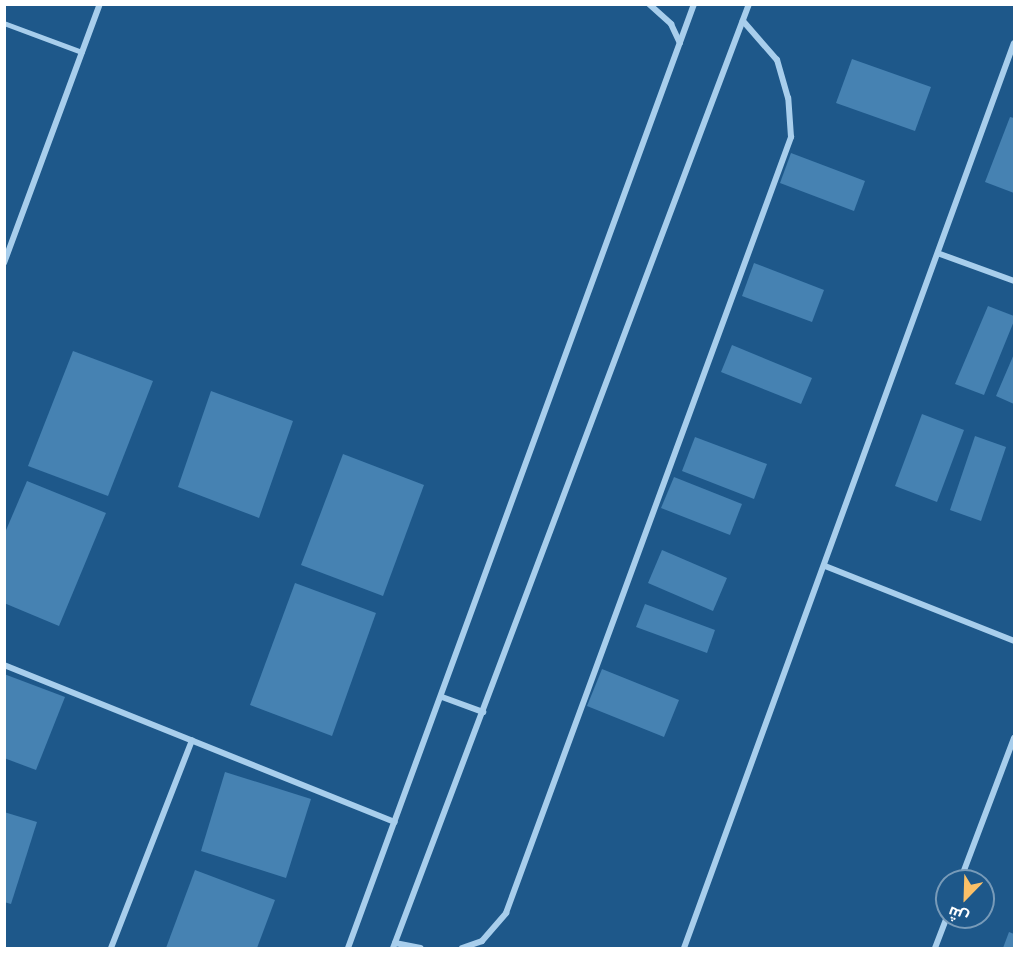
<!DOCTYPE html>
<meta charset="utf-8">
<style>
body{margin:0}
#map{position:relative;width:1019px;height:953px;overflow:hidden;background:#1e588a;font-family:"Sofia Sans Condensed",Cairo,sans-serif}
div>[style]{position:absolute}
.building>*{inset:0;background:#4682b2}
.lane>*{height:4.5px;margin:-2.25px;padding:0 2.25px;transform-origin:2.25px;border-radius:2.25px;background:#a8ceec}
.street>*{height:6px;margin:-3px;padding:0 3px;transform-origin:3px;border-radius:3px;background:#a8ceec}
span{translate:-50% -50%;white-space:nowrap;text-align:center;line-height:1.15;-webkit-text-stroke:4.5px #1e588a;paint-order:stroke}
.frame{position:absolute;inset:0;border:6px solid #fff;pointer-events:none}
.north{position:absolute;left:935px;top:869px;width:60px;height:60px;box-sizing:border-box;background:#1e588a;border:2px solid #789bb9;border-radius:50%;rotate:203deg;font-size:16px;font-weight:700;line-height:24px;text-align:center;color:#fff}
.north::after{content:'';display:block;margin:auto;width:21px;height:27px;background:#fbc067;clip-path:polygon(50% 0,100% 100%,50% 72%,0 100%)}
</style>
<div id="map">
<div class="building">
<div style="clip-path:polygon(852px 59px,931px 87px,915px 131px,836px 103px)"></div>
<div style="clip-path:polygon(1010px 117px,1014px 118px,1014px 193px,985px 182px)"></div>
<div style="clip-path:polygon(791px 153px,865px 181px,854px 211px,780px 183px)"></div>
<div style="clip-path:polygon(754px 263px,824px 290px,812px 322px,742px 296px)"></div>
<div style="clip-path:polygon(988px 306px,1014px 316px,1014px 321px,984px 395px,955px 384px)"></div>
<div style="clip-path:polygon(732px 345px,812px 378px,801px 404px,721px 372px)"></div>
<div style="clip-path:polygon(73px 351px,153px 381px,108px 496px,28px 466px)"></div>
<div style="clip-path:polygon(1014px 354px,1014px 404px,996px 396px)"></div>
<div style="clip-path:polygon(211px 391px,293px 421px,259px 518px,178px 487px)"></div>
<div style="clip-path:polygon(922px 414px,964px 430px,937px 502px,895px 486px)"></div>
<div style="clip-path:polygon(975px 436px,1006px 447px,981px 521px,950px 510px)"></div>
<div style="clip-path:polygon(695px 437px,767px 464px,754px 499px,682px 471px)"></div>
<div style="clip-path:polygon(343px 454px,424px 485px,383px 596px,301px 565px)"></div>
<div style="clip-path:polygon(674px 477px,742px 504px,730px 535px,661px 508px)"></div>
<div style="clip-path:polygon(27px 481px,106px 513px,59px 626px,4px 603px,4px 535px)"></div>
<div style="clip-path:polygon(662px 550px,727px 578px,713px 611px,648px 583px)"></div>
<div style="clip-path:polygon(295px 583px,376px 613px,332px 736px,250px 705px)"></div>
<div style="clip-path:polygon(645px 604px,715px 630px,707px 653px,636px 627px)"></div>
<div style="clip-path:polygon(602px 669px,679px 700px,664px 737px,587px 706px)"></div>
<div style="clip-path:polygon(4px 674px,65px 697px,36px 770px,4px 758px)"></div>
<div style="clip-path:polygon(225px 772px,311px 799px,286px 878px,201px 851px)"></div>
<div style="clip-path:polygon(4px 812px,37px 822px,11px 904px,4px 902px)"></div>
<div style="clip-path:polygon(195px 870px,275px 900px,257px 948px,166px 948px)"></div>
<div style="clip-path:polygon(1009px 932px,1014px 934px,1014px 948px,1003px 948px)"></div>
</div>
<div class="lane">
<div style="left:4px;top:23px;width:83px;rotate:20.4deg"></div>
</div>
<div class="street">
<div style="left:649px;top:4px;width:30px;rotate:42deg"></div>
<div style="left:671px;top:24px;width:21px;rotate:65deg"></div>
<div style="left:940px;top:254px;width:79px;rotate:20deg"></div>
<div style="left:4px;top:263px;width:276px;rotate:-69.7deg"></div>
<div style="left:825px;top:566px;width:203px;rotate:21.6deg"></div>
<div style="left:4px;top:665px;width:421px;rotate:21.9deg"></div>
<div style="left:442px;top:697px;width:44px;rotate:20.1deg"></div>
<div style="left:960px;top:881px;width:153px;rotate:-69.3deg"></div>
<div style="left:395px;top:943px;width:26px;rotate:11deg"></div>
<div style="left:111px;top:948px;width:223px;rotate:-68.7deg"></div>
<div style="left:348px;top:948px;width:1005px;rotate:-69.87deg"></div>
<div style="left:393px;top:948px;width:1009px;rotate:-69.34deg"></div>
<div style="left:462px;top:948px;width:21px;rotate:-19deg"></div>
<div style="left:482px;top:941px;width:37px;rotate:-49deg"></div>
<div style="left:506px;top:913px;width:827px;rotate:-69.83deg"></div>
<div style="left:791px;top:137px;width:39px;rotate:-94deg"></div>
<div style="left:788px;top:98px;width:40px;rotate:-106deg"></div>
<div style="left:777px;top:60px;width:52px;rotate:-131.1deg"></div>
<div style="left:684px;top:948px;width:963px;rotate:-69.97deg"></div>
<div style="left:935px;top:948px;width:34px;rotate:-69deg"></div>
</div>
<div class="frame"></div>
<div class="north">ش</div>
</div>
